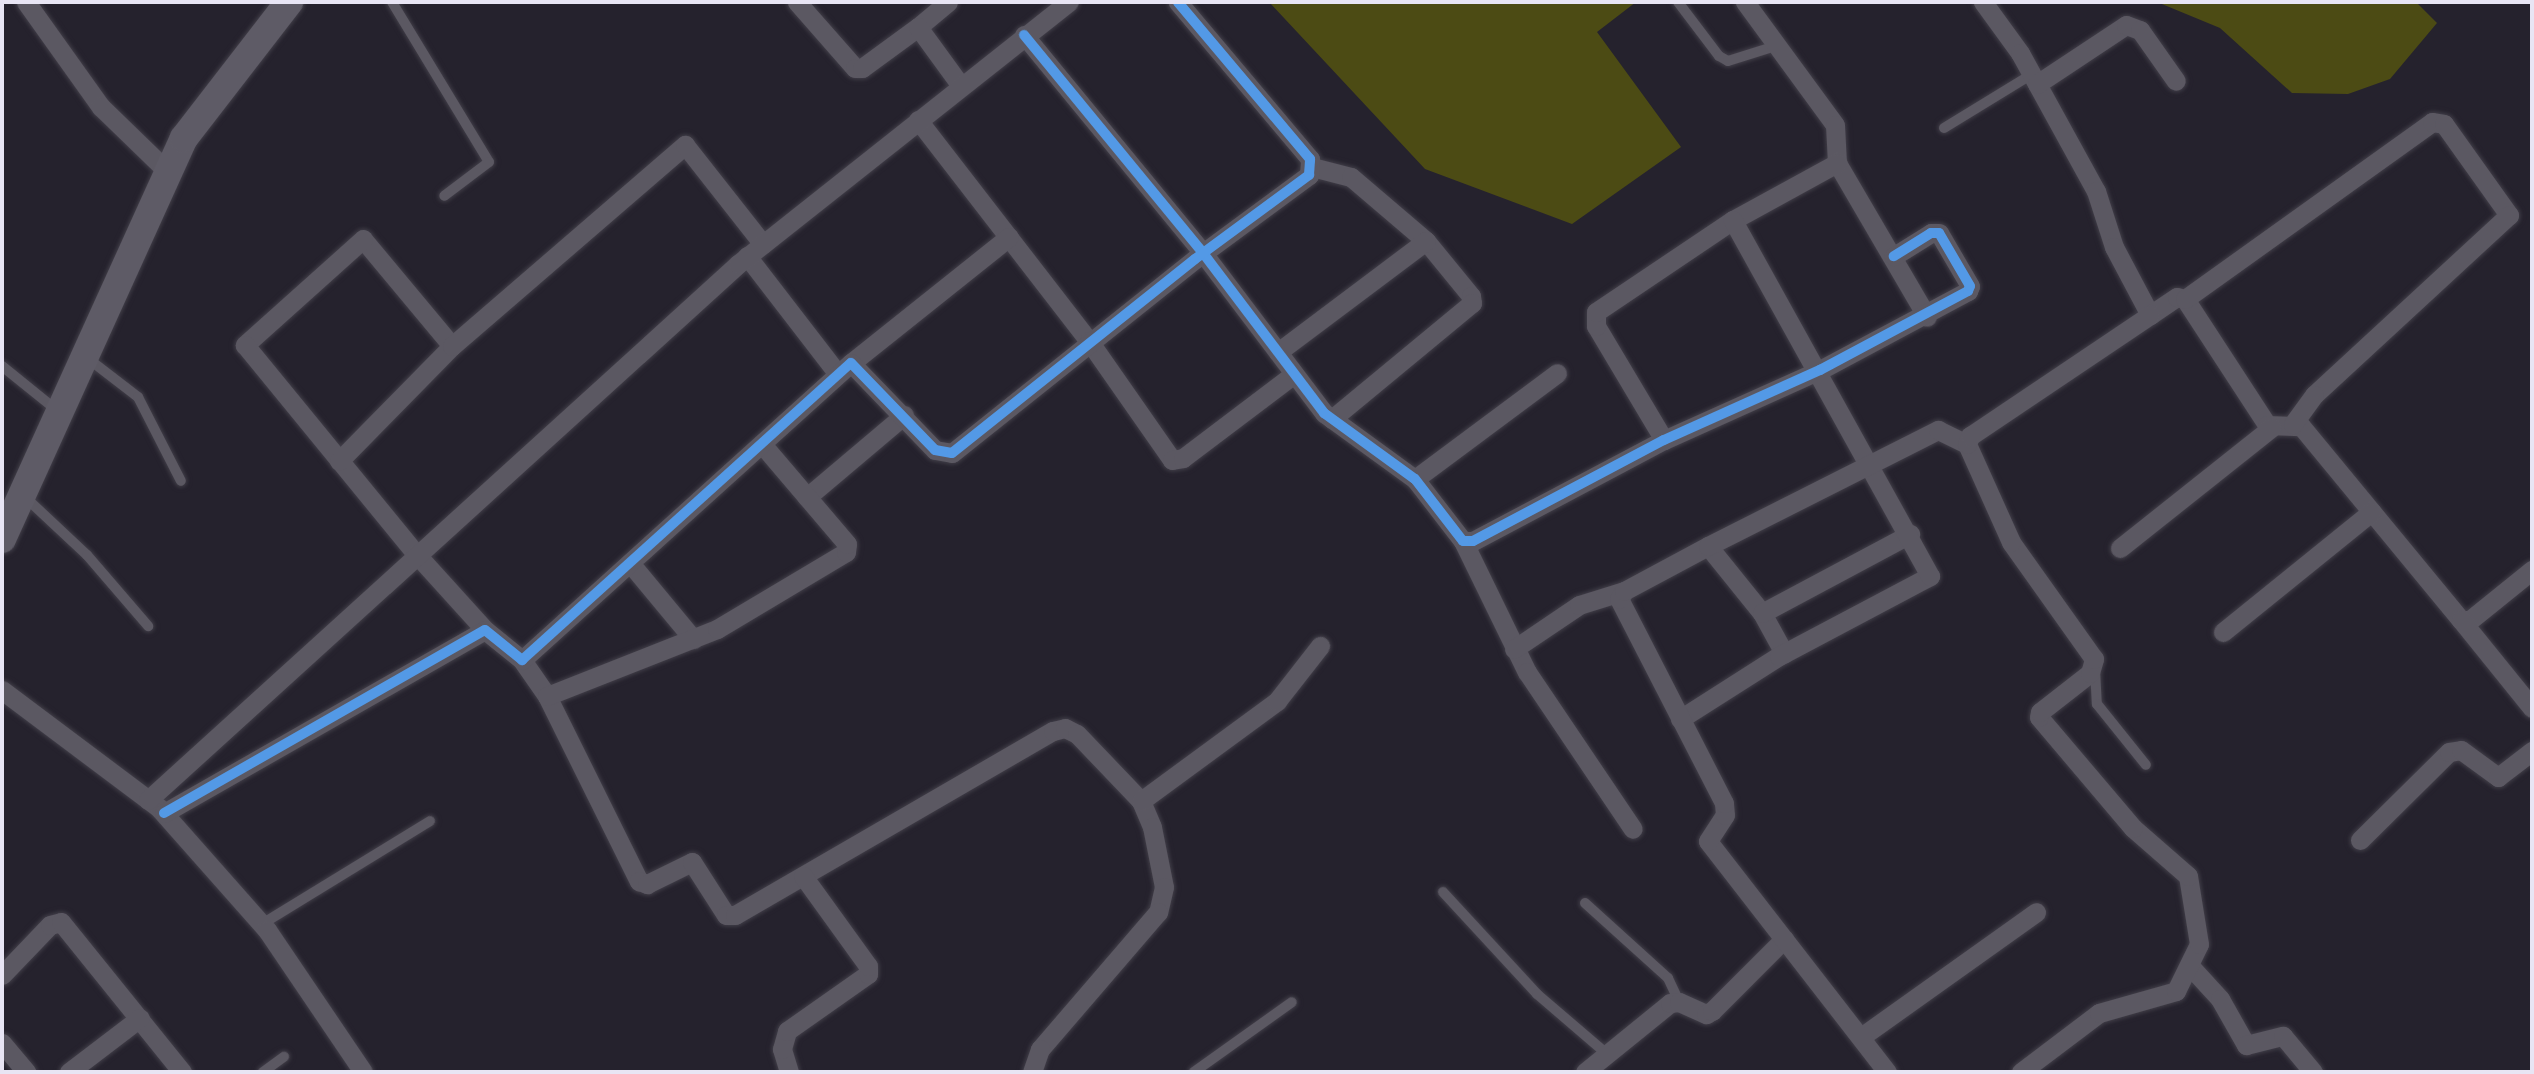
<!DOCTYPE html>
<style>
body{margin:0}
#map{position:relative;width:2534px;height:1074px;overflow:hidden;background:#25222d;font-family:Overpass,sans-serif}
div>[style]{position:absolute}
.forest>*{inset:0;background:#4c4b14}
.roads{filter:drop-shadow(0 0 2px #413e48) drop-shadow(0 0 2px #413e48)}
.lane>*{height:10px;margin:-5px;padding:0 5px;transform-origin:5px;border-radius:5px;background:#5b5862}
.street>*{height:19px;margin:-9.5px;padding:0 9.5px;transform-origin:9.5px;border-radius:9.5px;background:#5b5862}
.secondary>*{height:28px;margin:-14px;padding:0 14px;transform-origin:14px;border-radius:14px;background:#5e5b66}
.cycleway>*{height:10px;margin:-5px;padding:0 5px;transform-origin:5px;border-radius:5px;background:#5399e6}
span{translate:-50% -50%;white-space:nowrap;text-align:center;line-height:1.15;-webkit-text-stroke:5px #0b0912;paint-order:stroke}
.frame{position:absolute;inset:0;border:4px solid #e8e5f4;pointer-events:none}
</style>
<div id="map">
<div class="forest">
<div style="clip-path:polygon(1269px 2px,1636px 2px,1597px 32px,1681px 147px,1572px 224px,1425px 169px)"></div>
<div style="clip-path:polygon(2157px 2px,2416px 2px,2437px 23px,2390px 79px,2348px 94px,2292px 93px,2220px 28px)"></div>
</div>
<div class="roads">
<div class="lane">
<div style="left:392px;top:2px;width:187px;rotate:58.8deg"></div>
<div style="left:489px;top:162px;width:56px;rotate:142.9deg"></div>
<div style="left:1678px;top:2px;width:68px;rotate:52.8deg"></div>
<div style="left:1719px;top:56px;width:10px;rotate:29deg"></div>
<div style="left:1728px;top:61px;width:50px;rotate:-17.4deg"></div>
<div style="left:1944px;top:128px;width:103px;rotate:-31.5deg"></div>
<div style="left:86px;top:357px;width:66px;rotate:37.6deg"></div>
<div style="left:138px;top:397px;width:94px;rotate:62.9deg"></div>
<div style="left:2px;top:366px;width:73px;rotate:38.9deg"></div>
<div style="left:25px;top:497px;width:85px;rotate:43.1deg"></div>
<div style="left:87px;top:555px;width:94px;rotate:49.3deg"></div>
<div style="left:2095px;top:669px;width:35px;rotate:87deg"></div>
<div style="left:2097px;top:704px;width:78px;rotate:51.2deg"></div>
<div style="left:1443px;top:892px;width:139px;rotate:47.3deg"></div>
<div style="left:1537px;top:994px;width:92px;rotate:40.6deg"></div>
<div style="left:1585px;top:903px;width:112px;rotate:42.1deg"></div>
<div style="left:1668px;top:978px;width:26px;rotate:65deg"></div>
<div style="left:262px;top:924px;width:197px;rotate:-31.5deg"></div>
<div style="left:263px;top:1072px;width:26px;rotate:-36deg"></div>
<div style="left:1194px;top:1072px;width:120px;rotate:-35.5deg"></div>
</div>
<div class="street">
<div style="left:26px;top:2px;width:129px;rotate:54.5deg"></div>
<div style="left:101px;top:107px;width:93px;rotate:44.1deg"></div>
<div style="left:797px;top:2px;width:88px;rotate:48.7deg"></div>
<div style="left:855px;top:68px;width:7px"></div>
<div style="left:862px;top:68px;width:69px;rotate:-36.2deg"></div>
<div style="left:948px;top:2px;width:39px;rotate:140deg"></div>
<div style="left:918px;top:27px;width:73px;rotate:53.9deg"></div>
<div style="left:1745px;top:2px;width:152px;rotate:53.8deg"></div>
<div style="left:1835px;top:125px;width:38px;rotate:87deg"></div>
<div style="left:1837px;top:163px;width:178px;rotate:59.7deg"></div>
<div style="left:1983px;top:2px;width:63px;rotate:54deg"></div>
<div style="left:2020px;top:53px;width:158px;rotate:61.2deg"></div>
<div style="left:2096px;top:191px;width:59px;rotate:72.2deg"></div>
<div style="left:2114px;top:247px;width:77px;rotate:62.1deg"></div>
<div style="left:2150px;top:315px;width:32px;rotate:-34deg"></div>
<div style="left:2177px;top:297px;width:8px;rotate:14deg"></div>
<div style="left:2185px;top:299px;width:150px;rotate:56.9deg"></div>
<div style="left:2267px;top:425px;width:34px;rotate:2deg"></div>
<div style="left:2301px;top:426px;width:251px;rotate:50.5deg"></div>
<div style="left:2461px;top:620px;width:9px"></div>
<div style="left:2470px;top:620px;width:80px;rotate:-38.9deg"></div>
<div style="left:1024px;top:35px;width:282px;rotate:50.6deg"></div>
<div style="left:1203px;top:253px;width:201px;rotate:52.9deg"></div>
<div style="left:1324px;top:413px;width:112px;rotate:36deg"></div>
<div style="left:1415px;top:479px;width:78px;rotate:52.3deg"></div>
<div style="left:1463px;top:541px;width:10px"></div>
<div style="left:1473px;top:541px;width:216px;rotate:-27.9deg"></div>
<div style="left:1664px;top:440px;width:171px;rotate:-24.2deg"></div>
<div style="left:1820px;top:370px;width:168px;rotate:-28.1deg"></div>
<div style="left:1968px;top:291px;width:5px;rotate:-68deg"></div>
<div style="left:1970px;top:286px;width:61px;rotate:-120.3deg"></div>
<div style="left:1939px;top:233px;width:8px;rotate:180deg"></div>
<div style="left:1931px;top:233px;width:44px;rotate:148.1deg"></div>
<div style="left:2037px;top:84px;width:107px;rotate:-33.5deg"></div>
<div style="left:2126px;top:25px;width:15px;rotate:20deg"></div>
<div style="left:2140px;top:30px;width:62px;rotate:54.8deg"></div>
<div style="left:918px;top:120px;width:279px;rotate:52.3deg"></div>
<div style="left:1089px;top:341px;width:145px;rotate:55.1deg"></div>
<div style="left:1172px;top:460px;width:11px;rotate:-10deg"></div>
<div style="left:1183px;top:458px;width:139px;rotate:-37.1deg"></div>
<div style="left:1312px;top:167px;width:40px;rotate:14.4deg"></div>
<div style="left:1351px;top:177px;width:99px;rotate:40.5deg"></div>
<div style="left:1426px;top:241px;width:71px;rotate:50.7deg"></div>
<div style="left:1471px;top:296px;width:7px;rotate:82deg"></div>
<div style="left:1472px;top:303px;width:182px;rotate:140.4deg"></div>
<div style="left:747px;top:256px;width:149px;rotate:52.4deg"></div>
<div style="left:2185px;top:299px;width:304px;rotate:-35.6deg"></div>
<div style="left:2432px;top:122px;width:12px;rotate:9deg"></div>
<div style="left:2444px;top:124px;width:112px;rotate:54.5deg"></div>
<div style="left:2509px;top:215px;width:265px;rotate:137.3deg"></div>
<div style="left:2314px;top:395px;width:36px;rotate:126deg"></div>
<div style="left:452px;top:346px;width:139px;rotate:-129.8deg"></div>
<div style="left:363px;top:239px;width:159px;rotate:138.1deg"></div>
<div style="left:245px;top:345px;width:271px;rotate:50.7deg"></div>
<div style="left:417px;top:555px;width:101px;rotate:47.8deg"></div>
<div style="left:1278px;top:352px;width:185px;rotate:-36.9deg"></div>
<div style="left:851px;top:363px;width:202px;rotate:-38.6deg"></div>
<div style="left:1664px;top:440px;width:133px;rotate:-120.8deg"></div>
<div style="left:1596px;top:326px;width:14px;rotate:-90deg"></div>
<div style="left:1596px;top:312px;width:165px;rotate:-33.9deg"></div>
<div style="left:1733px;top:220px;width:119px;rotate:-28.7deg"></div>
<div style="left:339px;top:461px;width:161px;rotate:-45.5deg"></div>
<div style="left:452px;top:346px;width:308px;rotate:-40.8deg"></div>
<div style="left:685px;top:145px;width:126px;rotate:51.8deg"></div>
<div style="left:1415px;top:479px;width:177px;rotate:-36.7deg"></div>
<div style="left:807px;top:497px;width:127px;rotate:-40.2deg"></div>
<div style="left:1463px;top:541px;width:146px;rotate:64deg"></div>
<div style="left:1527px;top:672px;width:189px;rotate:56deg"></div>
<div style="left:1708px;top:546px;width:86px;rotate:51.1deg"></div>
<div style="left:1762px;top:613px;width:46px;rotate:61.2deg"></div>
<div style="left:2120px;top:548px;width:194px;rotate:-38.5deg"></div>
<div style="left:630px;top:563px;width:99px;rotate:50.3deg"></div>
<div style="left:1762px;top:613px;width:168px;rotate:-28.1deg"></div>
<div style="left:2461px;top:620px;width:113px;rotate:51.1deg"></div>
<div style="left:2223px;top:632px;width:191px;rotate:-39deg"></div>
<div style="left:1514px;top:649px;width:78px;rotate:-34.1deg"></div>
<div style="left:1579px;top:605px;width:47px;rotate:-17.3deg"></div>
<div style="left:522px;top:660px;width:44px;rotate:55.2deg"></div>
<div style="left:547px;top:696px;width:207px;rotate:63.6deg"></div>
<div style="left:639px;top:881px;width:9px;rotate:21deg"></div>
<div style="left:647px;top:884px;width:50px;rotate:-26.1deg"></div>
<div style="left:692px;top:862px;width:63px;rotate:57.3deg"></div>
<div style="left:726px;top:915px;width:9px"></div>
<div style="left:735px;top:915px;width:367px;rotate:-30.1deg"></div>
<div style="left:1053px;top:731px;width:12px;rotate:-14deg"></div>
<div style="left:1065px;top:728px;width:13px;rotate:27deg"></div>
<div style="left:1077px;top:734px;width:93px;rotate:46.3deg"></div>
<div style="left:1141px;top:801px;width:28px;rotate:67deg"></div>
<div style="left:1152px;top:827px;width:61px;rotate:78.7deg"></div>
<div style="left:1164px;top:887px;width:26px;rotate:103deg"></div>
<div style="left:1158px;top:912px;width:181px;rotate:130.7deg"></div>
<div style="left:1040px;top:1049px;width:24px;rotate:109deg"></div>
<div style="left:2px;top:690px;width:196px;rotate:36.9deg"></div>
<div style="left:159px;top:808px;width:163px;rotate:48.5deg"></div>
<div style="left:267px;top:930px;width:171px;rotate:55.9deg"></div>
<div style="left:547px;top:696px;width:183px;rotate:-21.5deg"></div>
<div style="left:717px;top:629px;width:150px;rotate:-30.8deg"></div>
<div style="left:846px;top:552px;width:8px;rotate:-83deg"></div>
<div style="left:847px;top:544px;width:131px;rotate:-130.4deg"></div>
<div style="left:1680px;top:719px;width:117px;rotate:-32.5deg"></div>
<div style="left:1779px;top:656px;width:171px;rotate:-27.9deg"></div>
<div style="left:1930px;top:576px;width:407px;rotate:-119deg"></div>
<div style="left:148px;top:800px;width:797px;rotate:-42.25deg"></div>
<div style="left:738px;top:264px;width:422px;rotate:-38.4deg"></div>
<div style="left:1141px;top:801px;width:169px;rotate:-36.3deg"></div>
<div style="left:1277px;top:701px;width:70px;rotate:-52deg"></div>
<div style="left:164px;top:813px;width:369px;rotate:-29.7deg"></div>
<div style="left:485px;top:630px;width:48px;rotate:39deg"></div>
<div style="left:522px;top:660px;width:443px;rotate:-42.1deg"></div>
<div style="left:851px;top:363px;width:121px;rotate:46deg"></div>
<div style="left:935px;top:450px;width:17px;rotate:10deg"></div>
<div style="left:952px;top:453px;width:311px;rotate:-38.6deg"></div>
<div style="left:1195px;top:259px;width:142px;rotate:-36.4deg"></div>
<div style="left:1309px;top:175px;width:16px;rotate:-86deg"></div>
<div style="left:1310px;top:159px;width:205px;rotate:-130.1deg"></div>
<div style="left:2360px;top:840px;width:125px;rotate:-44.7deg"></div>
<div style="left:2449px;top:752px;width:12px;rotate:-9deg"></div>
<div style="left:2461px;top:750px;width:46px;rotate:36.1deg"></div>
<div style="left:2498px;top:777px;width:43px;rotate:-37.4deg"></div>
<div style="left:2189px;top:965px;width:46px;rotate:47.6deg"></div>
<div style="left:2220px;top:999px;width:53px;rotate:60.5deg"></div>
<div style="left:2246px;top:1045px;width:38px;rotate:-14deg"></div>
<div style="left:2283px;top:1036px;width:47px;rotate:50.2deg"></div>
<div style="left:2px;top:975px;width:69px;rotate:-46.2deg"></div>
<div style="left:50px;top:925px;width:11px;rotate:-15deg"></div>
<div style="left:61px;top:922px;width:193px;rotate:51.1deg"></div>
<div style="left:1861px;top:1037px;width:215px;rotate:-35.5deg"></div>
<div style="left:2px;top:1043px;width:38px;rotate:50deg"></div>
<div style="left:69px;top:1072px;width:89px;rotate:-37.3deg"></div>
<div style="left:789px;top:1072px;width:24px;rotate:-107deg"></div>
<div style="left:782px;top:1049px;width:19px;rotate:-74deg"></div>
<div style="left:787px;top:1031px;width:99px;rotate:-35.1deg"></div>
<div style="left:868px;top:974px;width:8px;rotate:-90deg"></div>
<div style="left:868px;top:966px;width:111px;rotate:-125.8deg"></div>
<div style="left:1585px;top:1072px;width:109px;rotate:-39.1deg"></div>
<div style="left:1670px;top:1003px;width:9px;rotate:-6deg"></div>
<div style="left:1679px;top:1002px;width:30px;rotate:24deg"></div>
<div style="left:1706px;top:1014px;width:7px;rotate:-27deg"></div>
<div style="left:1712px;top:1011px;width:102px;rotate:-45deg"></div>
<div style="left:1887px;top:1072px;width:292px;rotate:-127.8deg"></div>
<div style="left:1708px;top:841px;width:31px;rotate:-57deg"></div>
<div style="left:1725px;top:815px;width:12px;rotate:-95deg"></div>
<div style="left:1724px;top:803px;width:229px;rotate:-117.2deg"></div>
<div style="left:1619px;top:599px;width:9px;rotate:-58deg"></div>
<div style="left:1624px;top:591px;width:95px;rotate:-28.2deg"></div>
<div style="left:1708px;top:546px;width:258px;rotate:-26.8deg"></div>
<div style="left:1938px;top:430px;width:32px;rotate:26deg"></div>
<div style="left:2021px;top:1072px;width:98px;rotate:-37.1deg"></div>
<div style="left:2099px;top:1013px;width:80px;rotate:-15.9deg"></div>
<div style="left:2176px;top:991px;width:52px;rotate:-63.9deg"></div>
<div style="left:2199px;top:944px;width:69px;rotate:-99.2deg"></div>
<div style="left:2188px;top:876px;width:73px;rotate:-138.9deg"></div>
<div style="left:2133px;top:828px;width:145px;rotate:-130.3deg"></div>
<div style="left:2039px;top:717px;width:5px;rotate:-79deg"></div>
<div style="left:2040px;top:712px;width:63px;rotate:-38deg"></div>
<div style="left:2090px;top:673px;width:15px;rotate:-74deg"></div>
<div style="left:2094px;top:659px;width:143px;rotate:-125.4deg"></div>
<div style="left:2011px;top:542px;width:107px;rotate:-114.2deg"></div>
<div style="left:1967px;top:444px;width:9px;rotate:-69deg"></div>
<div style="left:1970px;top:436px;width:217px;rotate:-33.9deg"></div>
</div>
<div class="secondary">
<div style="left:2px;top:539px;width:440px;rotate:-65.6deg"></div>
<div style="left:184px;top:138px;width:172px;rotate:-52.3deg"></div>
</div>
</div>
<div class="cycleway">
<div style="left:1024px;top:35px;width:282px;rotate:50.6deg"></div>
<div style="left:1203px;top:253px;width:201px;rotate:52.9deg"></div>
<div style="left:1324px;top:413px;width:112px;rotate:36deg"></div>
<div style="left:1415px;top:479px;width:78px;rotate:52.3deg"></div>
<div style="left:1463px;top:541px;width:10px"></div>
<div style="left:1473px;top:541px;width:216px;rotate:-27.9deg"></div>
<div style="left:1664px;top:440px;width:171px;rotate:-24.2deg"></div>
<div style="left:1820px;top:370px;width:168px;rotate:-28.1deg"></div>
<div style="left:1968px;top:291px;width:5px;rotate:-68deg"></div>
<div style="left:1970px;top:286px;width:61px;rotate:-120.3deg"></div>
<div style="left:1939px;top:233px;width:8px;rotate:180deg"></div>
<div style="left:1931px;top:233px;width:44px;rotate:148.1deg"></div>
<div style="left:164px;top:813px;width:369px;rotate:-29.7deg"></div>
<div style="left:485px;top:630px;width:48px;rotate:39deg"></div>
<div style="left:522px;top:660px;width:443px;rotate:-42.1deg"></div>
<div style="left:851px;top:363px;width:121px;rotate:46deg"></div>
<div style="left:935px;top:450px;width:17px;rotate:10deg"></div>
<div style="left:952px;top:453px;width:311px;rotate:-38.6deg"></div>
<div style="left:1195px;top:259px;width:142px;rotate:-36.4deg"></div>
<div style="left:1309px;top:175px;width:16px;rotate:-86deg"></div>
<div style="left:1310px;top:159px;width:205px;rotate:-130.1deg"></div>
</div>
<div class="frame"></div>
</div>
